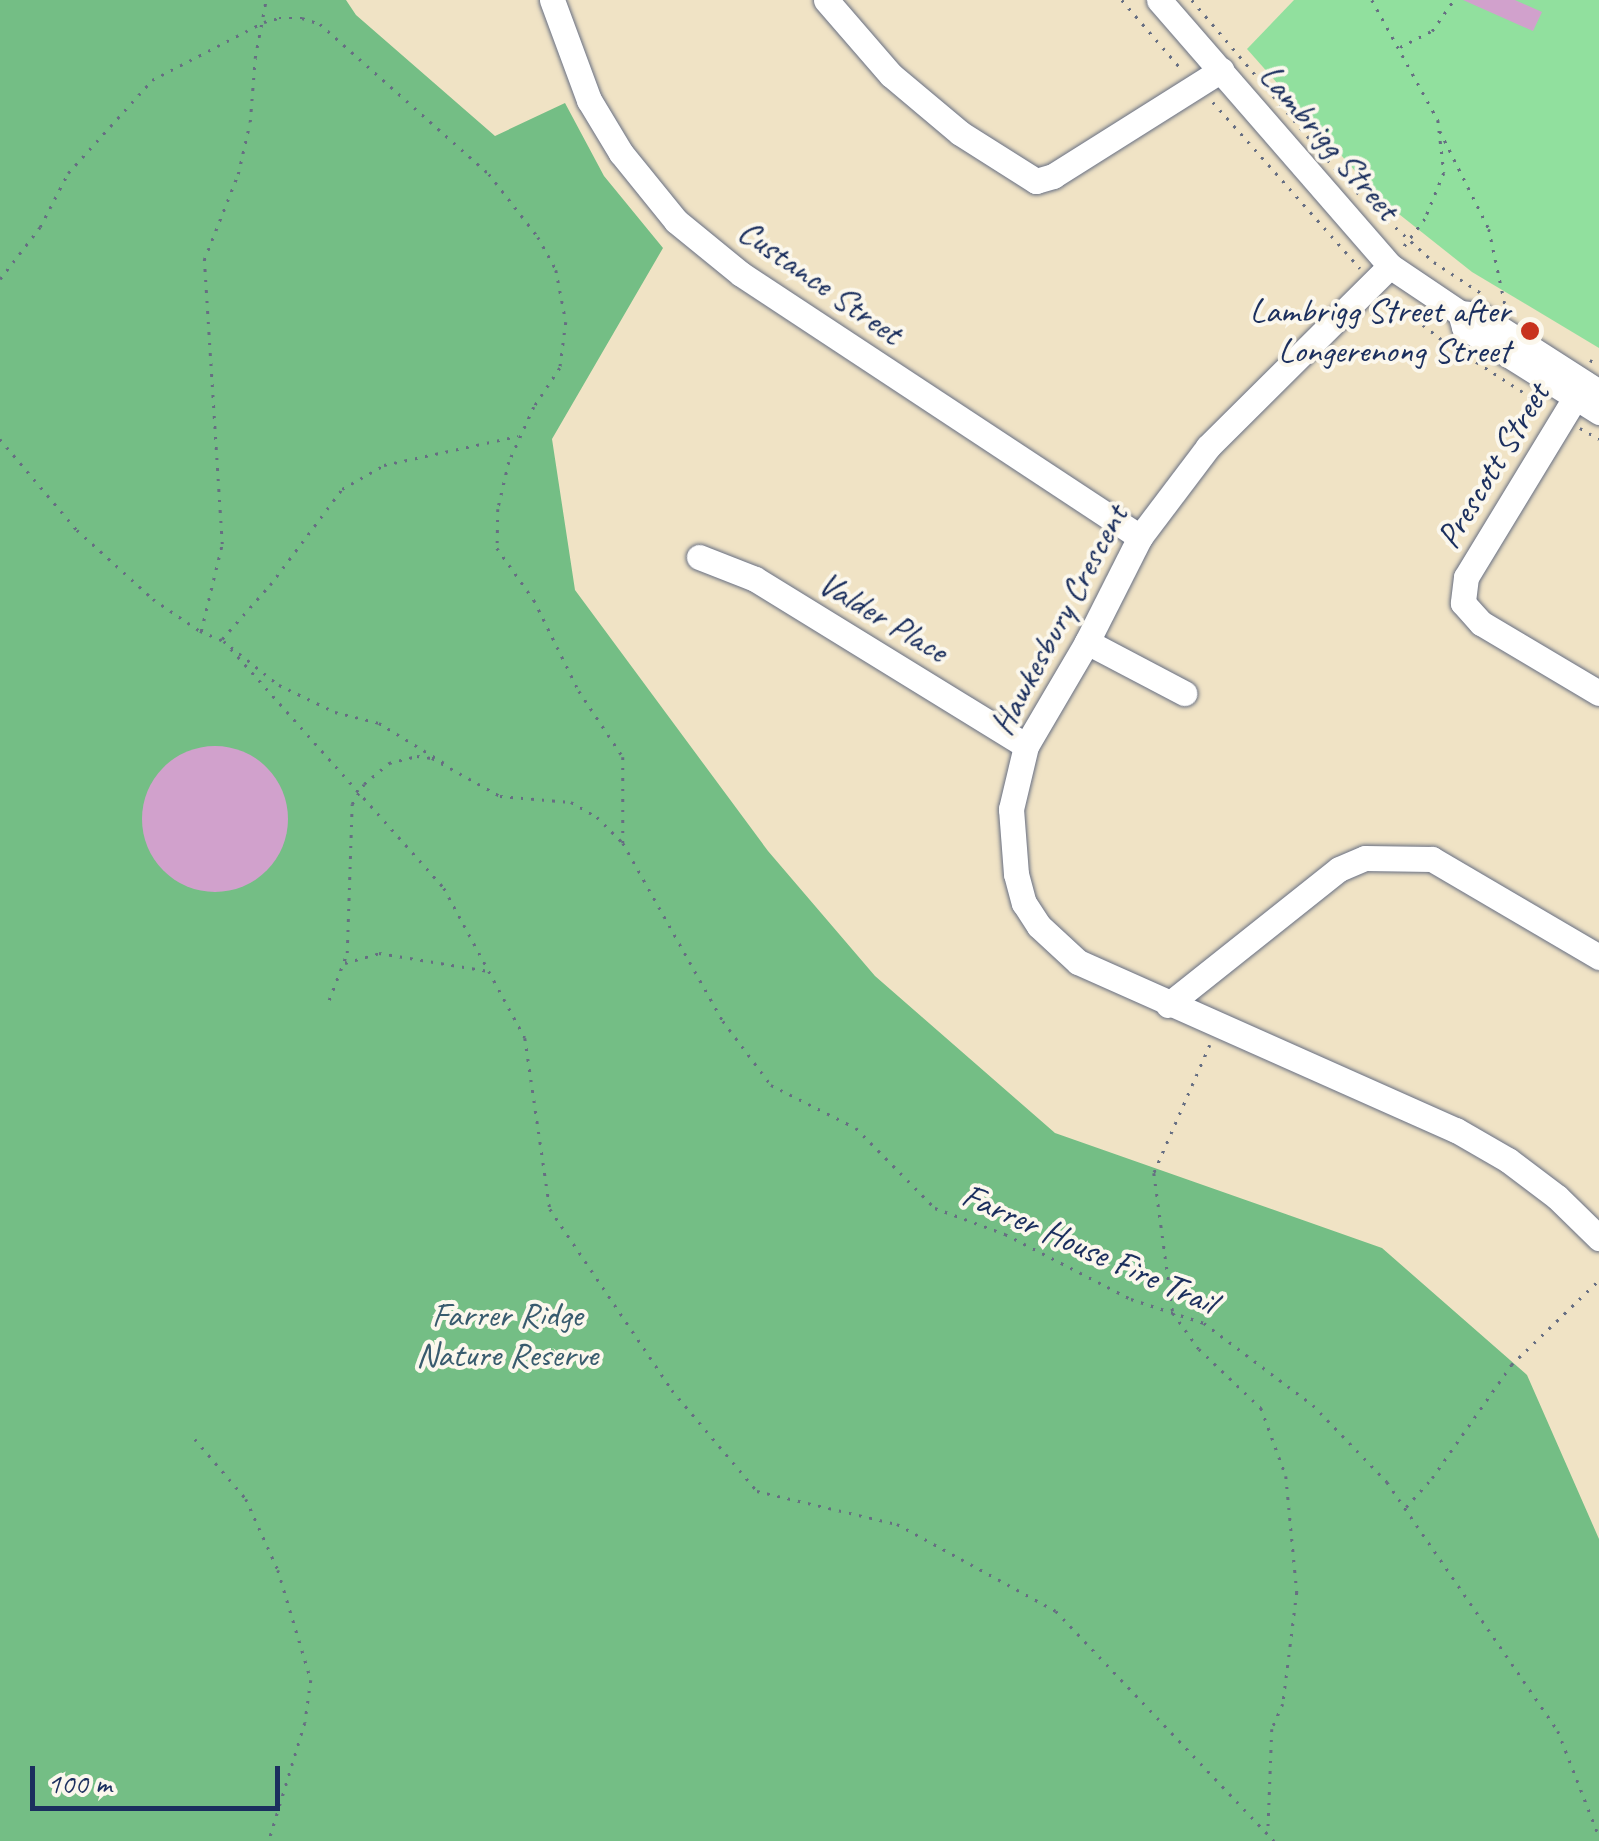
<!DOCTYPE html>
<style>
body{margin:0}
#map{position:relative;width:1599px;height:1841px;overflow:hidden;background:#f0e3c5;font-family:Caveat,sans-serif}
div>[style]{position:absolute}
.green>*{inset:0;background:#91e09e}
.forest>*{inset:0;background:#74be85}
.building>*{inset:0;background:#d1a1cc}
.round{border-radius:50%}
.path>*{height:2.5px;margin-top:-1.25px;transform-origin:0;background:repeating-linear-gradient(90deg,#666e82 0 2.5px,transparent 0 10.5px)}
.roads{filter:drop-shadow(0 0 2px #666e82) drop-shadow(0 0 2px #666e82)}
.minor>*{height:25px;margin:-12.5px;padding:0 12.5px;transform-origin:12.5px;border-radius:12.5px;background:#fff}
.dots>*{width:28px;height:28px;translate:-50% -50%;box-sizing:border-box;border:5px solid #fbf7ec;border-radius:50%}
span{translate:-50% -50%;white-space:nowrap;text-align:center;line-height:1.15;-webkit-text-stroke:8px #fbf7ec;paint-order:stroke}
.street-label{font-size:35px;color:#1b2f5e}
.poi-label{font-size:35px;color:#1b2f5e}
.right{translate:-100% -50%;text-align:right}
.park-label{font-size:35px;color:#385b6e}
.scale{position:absolute;left:30px;top:1766px;width:250px;height:45px;box-sizing:border-box;border:5px solid #1b2f5e;border-top:0;padding-left:12px;font-size:30px;line-height:35px;white-space:nowrap;color:#1b2f5e;-webkit-text-stroke:8px #fbf7ec;paint-order:stroke}
</style>
<div id="map">
<div class="green">
<div style="clip-path:polygon(1294px 0,1599px 0,1599px 348px,1472px 272px,1380px 199px,1247px 49px)"></div>
</div>
<div class="forest">
<div style="clip-path:polygon(0 0,346px 0,356px 15px,495px 136px,565px 103px,604px 176px,663px 248px,552px 439px,575px 590px,768px 851px,875px 976px,1055px 1133px,1382px 1248px,1527px 1375px,1599px 1539px,1599px 1841px,0 1841px)"></div>
</div>
<div class="building">
<div style="clip-path:polygon(1463px 0,1515px 0,1542px 12px,1533px 31px)"></div>
<div class="round" style="left:142px;top:746px;width:146px;height:146px"></div>
</div>
<div class="path">
<div style="left:1122px;top:0;width:94px;rotate:49.3deg"></div>
<div style="left:1192px;top:0;width:243px;rotate:49.7deg"></div>
<div style="left:1349px;top:185px;width:115px;rotate:42.2deg"></div>
<div style="left:1434px;top:262px;width:56px;rotate:33.4deg"></div>
<div style="left:1372px;top:0;width:137px;rotate:61.2deg"></div>
<div style="left:1438px;top:120px;width:53px;rotate:83.5deg"></div>
<div style="left:1444px;top:173px;width:50px;rotate:112.4deg"></div>
<div style="left:1425px;top:219px;width:39px;rotate:127deg"></div>
<div style="left:1400px;top:47px;width:36px;rotate:-27deg"></div>
<div style="left:1432px;top:31px;width:38px;rotate:-55deg"></div>
<div style="left:1213px;top:102px;width:222px;rotate:48.5deg"></div>
<div style="left:1440px;top:131px;width:110px;rotate:63.4deg"></div>
<div style="left:1489px;top:229px;width:77px;rotate:78deg"></div>
<div style="left:0;top:279px;width:66px;rotate:-52.4deg"></div>
<div style="left:40px;top:227px;width:61px;rotate:-62.6deg"></div>
<div style="left:68px;top:173px;width:125px;rotate:-47.9deg"></div>
<div style="left:152px;top:80px;width:126px;rotate:-27.4deg"></div>
<div style="left:264px;top:22px;width:16px;rotate:-15deg"></div>
<div style="left:279px;top:18px;width:23px"></div>
<div style="left:302px;top:18px;width:19px;rotate:18deg"></div>
<div style="left:320px;top:24px;width:226px;rotate:41.6deg"></div>
<div style="left:489px;top:174px;width:80px;rotate:52.1deg"></div>
<div style="left:538px;top:237px;width:38px;rotate:61deg"></div>
<div style="left:556px;top:270px;width:53px;rotate:79.1deg"></div>
<div style="left:566px;top:322px;width:46px;rotate:97.4deg"></div>
<div style="left:560px;top:368px;width:47px;rotate:123.7deg"></div>
<div style="left:534px;top:407px;width:60px;rotate:114.4deg"></div>
<div style="left:509px;top:462px;width:48px;rotate:103.2deg"></div>
<div style="left:498px;top:509px;width:39px;rotate:91deg"></div>
<div style="left:497px;top:548px;width:64px;rotate:54.6deg"></div>
<div style="left:534px;top:600px;width:102px;rotate:63.7deg"></div>
<div style="left:579px;top:691px;width:79px;rotate:56.3deg"></div>
<div style="left:623px;top:757px;width:86px;rotate:90deg"></div>
<div style="left:623px;top:843px;width:204px;rotate:60.7deg"></div>
<div style="left:723px;top:1021px;width:80px;rotate:53.1deg"></div>
<div style="left:771px;top:1085px;width:95px;rotate:26.8deg"></div>
<div style="left:856px;top:1128px;width:112px;rotate:45.4deg"></div>
<div style="left:935px;top:1208px;width:75px;rotate:20.4deg"></div>
<div style="left:1005px;top:1234px;width:142px;rotate:27.3deg"></div>
<div style="left:1131px;top:1299px;width:77px;rotate:18.2deg"></div>
<div style="left:1204px;top:1323px;width:136px;rotate:37deg"></div>
<div style="left:1313px;top:1405px;width:107px;rotate:46.1deg"></div>
<div style="left:1387px;top:1482px;width:302px;rotate:55.5deg"></div>
<div style="left:1558px;top:1731px;width:113px;rotate:68.7deg"></div>
<div style="left:1390px;top:299px;width:65px;rotate:38.1deg"></div>
<div style="left:1441px;top:339px;width:121px;rotate:32.9deg"></div>
<div style="left:1590px;top:360px;width:10px;rotate:29deg"></div>
<div style="left:1580px;top:428px;width:22px;rotate:30deg"></div>
<div style="left:0;top:439px;width:119px;rotate:49.8deg"></div>
<div style="left:77px;top:530px;width:103px;rotate:42.2deg"></div>
<div style="left:153px;top:599px;width:57px;rotate:34.2deg"></div>
<div style="left:200px;top:631px;width:26px;rotate:23deg"></div>
<div style="left:224px;top:641px;width:331px;rotate:48.3deg"></div>
<div style="left:444px;top:888px;width:170px;rotate:61.6deg"></div>
<div style="left:525px;top:1038px;width:173px;rotate:81.7deg"></div>
<div style="left:550px;top:1209px;width:218px;rotate:56deg"></div>
<div style="left:672px;top:1390px;width:132px;rotate:49.9deg"></div>
<div style="left:757px;top:1491px;width:144px;rotate:13.3deg"></div>
<div style="left:897px;top:1524px;width:181px;rotate:28.7deg"></div>
<div style="left:1056px;top:1611px;width:317px;rotate:46.5deg"></div>
<div style="left:201px;top:631px;width:89px;rotate:-76.4deg"></div>
<div style="left:222px;top:544px;width:285px;rotate:-93.6deg"></div>
<div style="left:204px;top:260px;width:92px;rotate:-68.4deg"></div>
<div style="left:238px;top:174px;width:53px;rotate:-77deg"></div>
<div style="left:250px;top:122px;width:64px;rotate:-85.5deg"></div>
<div style="left:255px;top:58px;width:59px;rotate:-79.3deg"></div>
<div style="left:222px;top:639px;width:72px;rotate:-48.4deg"></div>
<div style="left:270px;top:585px;width:120px;rotate:-53.1deg"></div>
<div style="left:342px;top:489px;width:48px;rotate:-29.7deg"></div>
<div style="left:384px;top:465px;width:137px;rotate:-12.2deg"></div>
<div style="left:231px;top:647px;width:61px;rotate:38.4deg"></div>
<div style="left:279px;top:685px;width:62px;rotate:25.7deg"></div>
<div style="left:335px;top:712px;width:45px;rotate:14deg"></div>
<div style="left:379px;top:723px;width:79px;rotate:31.5deg"></div>
<div style="left:345px;top:963px;width:35px;rotate:-16deg"></div>
<div style="left:379px;top:953px;width:111px;rotate:9.3deg"></div>
<div style="left:329px;top:1000px;width:50px;rotate:-69deg"></div>
<div style="left:347px;top:953px;width:149px;rotate:-88.1deg"></div>
<div style="left:352px;top:804px;width:23px;rotate:-59deg"></div>
<div style="left:364px;top:784px;width:33px;rotate:-40deg"></div>
<div style="left:389px;top:763px;width:29px;rotate:-14deg"></div>
<div style="left:417px;top:756px;width:15px;rotate:8deg"></div>
<div style="left:432px;top:758px;width:78px;rotate:29.2deg"></div>
<div style="left:500px;top:796px;width:71px;rotate:4.8deg"></div>
<div style="left:571px;top:802px;width:30px;rotate:30deg"></div>
<div style="left:597px;top:817px;width:35px;rotate:45deg"></div>
<div style="left:1210px;top:1045px;width:140px;rotate:113.6deg"></div>
<div style="left:1154px;top:1173px;width:141px;rotate:82.3deg"></div>
<div style="left:1173px;top:1313px;width:44px;rotate:54.2deg"></div>
<div style="left:1199px;top:1349px;width:86px;rotate:43.6deg"></div>
<div style="left:1261px;top:1408px;width:72px;rotate:69.8deg"></div>
<div style="left:1286px;top:1476px;width:117px;rotate:84.6deg"></div>
<div style="left:1297px;top:1592px;width:113px;rotate:97.1deg"></div>
<div style="left:1283px;top:1704px;width:27px;rotate:114deg"></div>
<div style="left:1272px;top:1729px;width:102px;rotate:92.2deg"></div>
<div style="left:195px;top:1439px;width:79px;rotate:49.6deg"></div>
<div style="left:246px;top:1499px;width:78px;rotate:65.7deg"></div>
<div style="left:278px;top:1570px;width:115px;rotate:73.3deg"></div>
<div style="left:311px;top:1680px;width:43px;rotate:97.9deg"></div>
<div style="left:305px;top:1723px;width:123px;rotate:107deg"></div>
<div style="left:1406px;top:1507px;width:39px;rotate:-48deg"></div>
<div style="left:1432px;top:1478px;width:138px;rotate:-55deg"></div>
<div style="left:1511px;top:1365px;width:122px;rotate:-44deg"></div>
</div>
<div class="roads">
<div class="minor">
<div style="left:552px;top:0;width:107px;rotate:69.7deg"></div>
<div style="left:589px;top:100px;width:62px;rotate:58.9deg"></div>
<div style="left:621px;top:153px;width:87px;rotate:51deg"></div>
<div style="left:676px;top:221px;width:84px;rotate:39.2deg"></div>
<div style="left:741px;top:274px;width:478px;rotate:33.4deg"></div>
<div style="left:826px;top:0;width:99px;rotate:49.1deg"></div>
<div style="left:891px;top:75px;width:90px;rotate:40deg"></div>
<div style="left:960px;top:133px;width:90px;rotate:32.3deg"></div>
<div style="left:1036px;top:181px;width:18px;rotate:-16deg"></div>
<div style="left:1053px;top:176px;width:199px;rotate:-32.2deg"></div>
<div style="left:1159px;top:0;width:352px;rotate:49deg"></div>
<div style="left:1390px;top:266px;width:84px;rotate:33.9deg"></div>
<div style="left:1460px;top:313px;width:19px;rotate:6deg"></div>
<div style="left:1479px;top:315px;width:143px;rotate:32.7deg"></div>
<div style="left:1390px;top:266px;width:257px;rotate:135.2deg"></div>
<div style="left:1208px;top:447px;width:113px;rotate:127.1deg"></div>
<div style="left:1140px;top:537px;width:118px;rotate:116.8deg"></div>
<div style="left:1087px;top:642px;width:121px;rotate:120.4deg"></div>
<div style="left:1026px;top:746px;width:65px;rotate:103.4deg"></div>
<div style="left:1011px;top:809px;width:65px;rotate:85.6deg"></div>
<div style="left:1016px;top:874px;width:30px;rotate:75deg"></div>
<div style="left:1024px;top:903px;width:27px;rotate:57deg"></div>
<div style="left:1039px;top:926px;width:53px;rotate:42.7deg"></div>
<div style="left:1078px;top:962px;width:414px;rotate:24deg"></div>
<div style="left:1456px;top:1130px;width:60px;rotate:30deg"></div>
<div style="left:1508px;top:1160px;width:61px;rotate:37.1deg"></div>
<div style="left:1557px;top:1197px;width:59px;rotate:44.3deg"></div>
<div style="left:1460px;top:313px;width:15px;rotate:74deg"></div>
<div style="left:1464px;top:327px;width:160px;rotate:32.2deg"></div>
<div style="left:1584px;top:383px;width:227px;rotate:121.3deg"></div>
<div style="left:1466px;top:577px;width:26px;rotate:97deg"></div>
<div style="left:1463px;top:603px;width:27px;rotate:48deg"></div>
<div style="left:1481px;top:623px;width:137px;rotate:30.7deg"></div>
<div style="left:699px;top:557px;width:60px;rotate:21.4deg"></div>
<div style="left:755px;top:579px;width:318px;rotate:31.6deg"></div>
<div style="left:1087px;top:642px;width:110px;rotate:27.7deg"></div>
<div style="left:1168px;top:1005px;width:218px;rotate:-38.5deg"></div>
<div style="left:1339px;top:869px;width:28px;rotate:-23deg"></div>
<div style="left:1365px;top:858px;width:67px;rotate:0.9deg"></div>
<div style="left:1432px;top:859px;width:194px;rotate:30.4deg"></div>
</div>
</div>
<div class="dots">
<div style="left:1530px;top:331px;background:#c8321e"></div>
</div>
<div class="street-label">
<span style="left:1329px;top:142px;rotate:49deg">Lambrigg Street</span>
<span style="left:820px;top:282px;rotate:35deg">Custance Street</span>
<span style="left:1493px;top:466px;rotate:-59deg">Prescott Street</span>
<span style="left:883px;top:617px;rotate:31deg">Valder Place</span>
<span style="left:1059px;top:620px;rotate:-62deg">Hawkesbury Crescent</span>
<span style="left:1089px;top:1249px;rotate:24deg">Farrer House Fire Trail</span>
</div>
<div class="poi-label">
<span class="right" style="left:1510px;top:331px">Lambrigg Street after<br>Longerenong Street</span>
</div>
<div class="park-label">
<span style="left:507px;top:1335px">Farrer Ridge<br>Nature Reserve</span>
</div>
<div class="scale">100 m</div>
</div>
